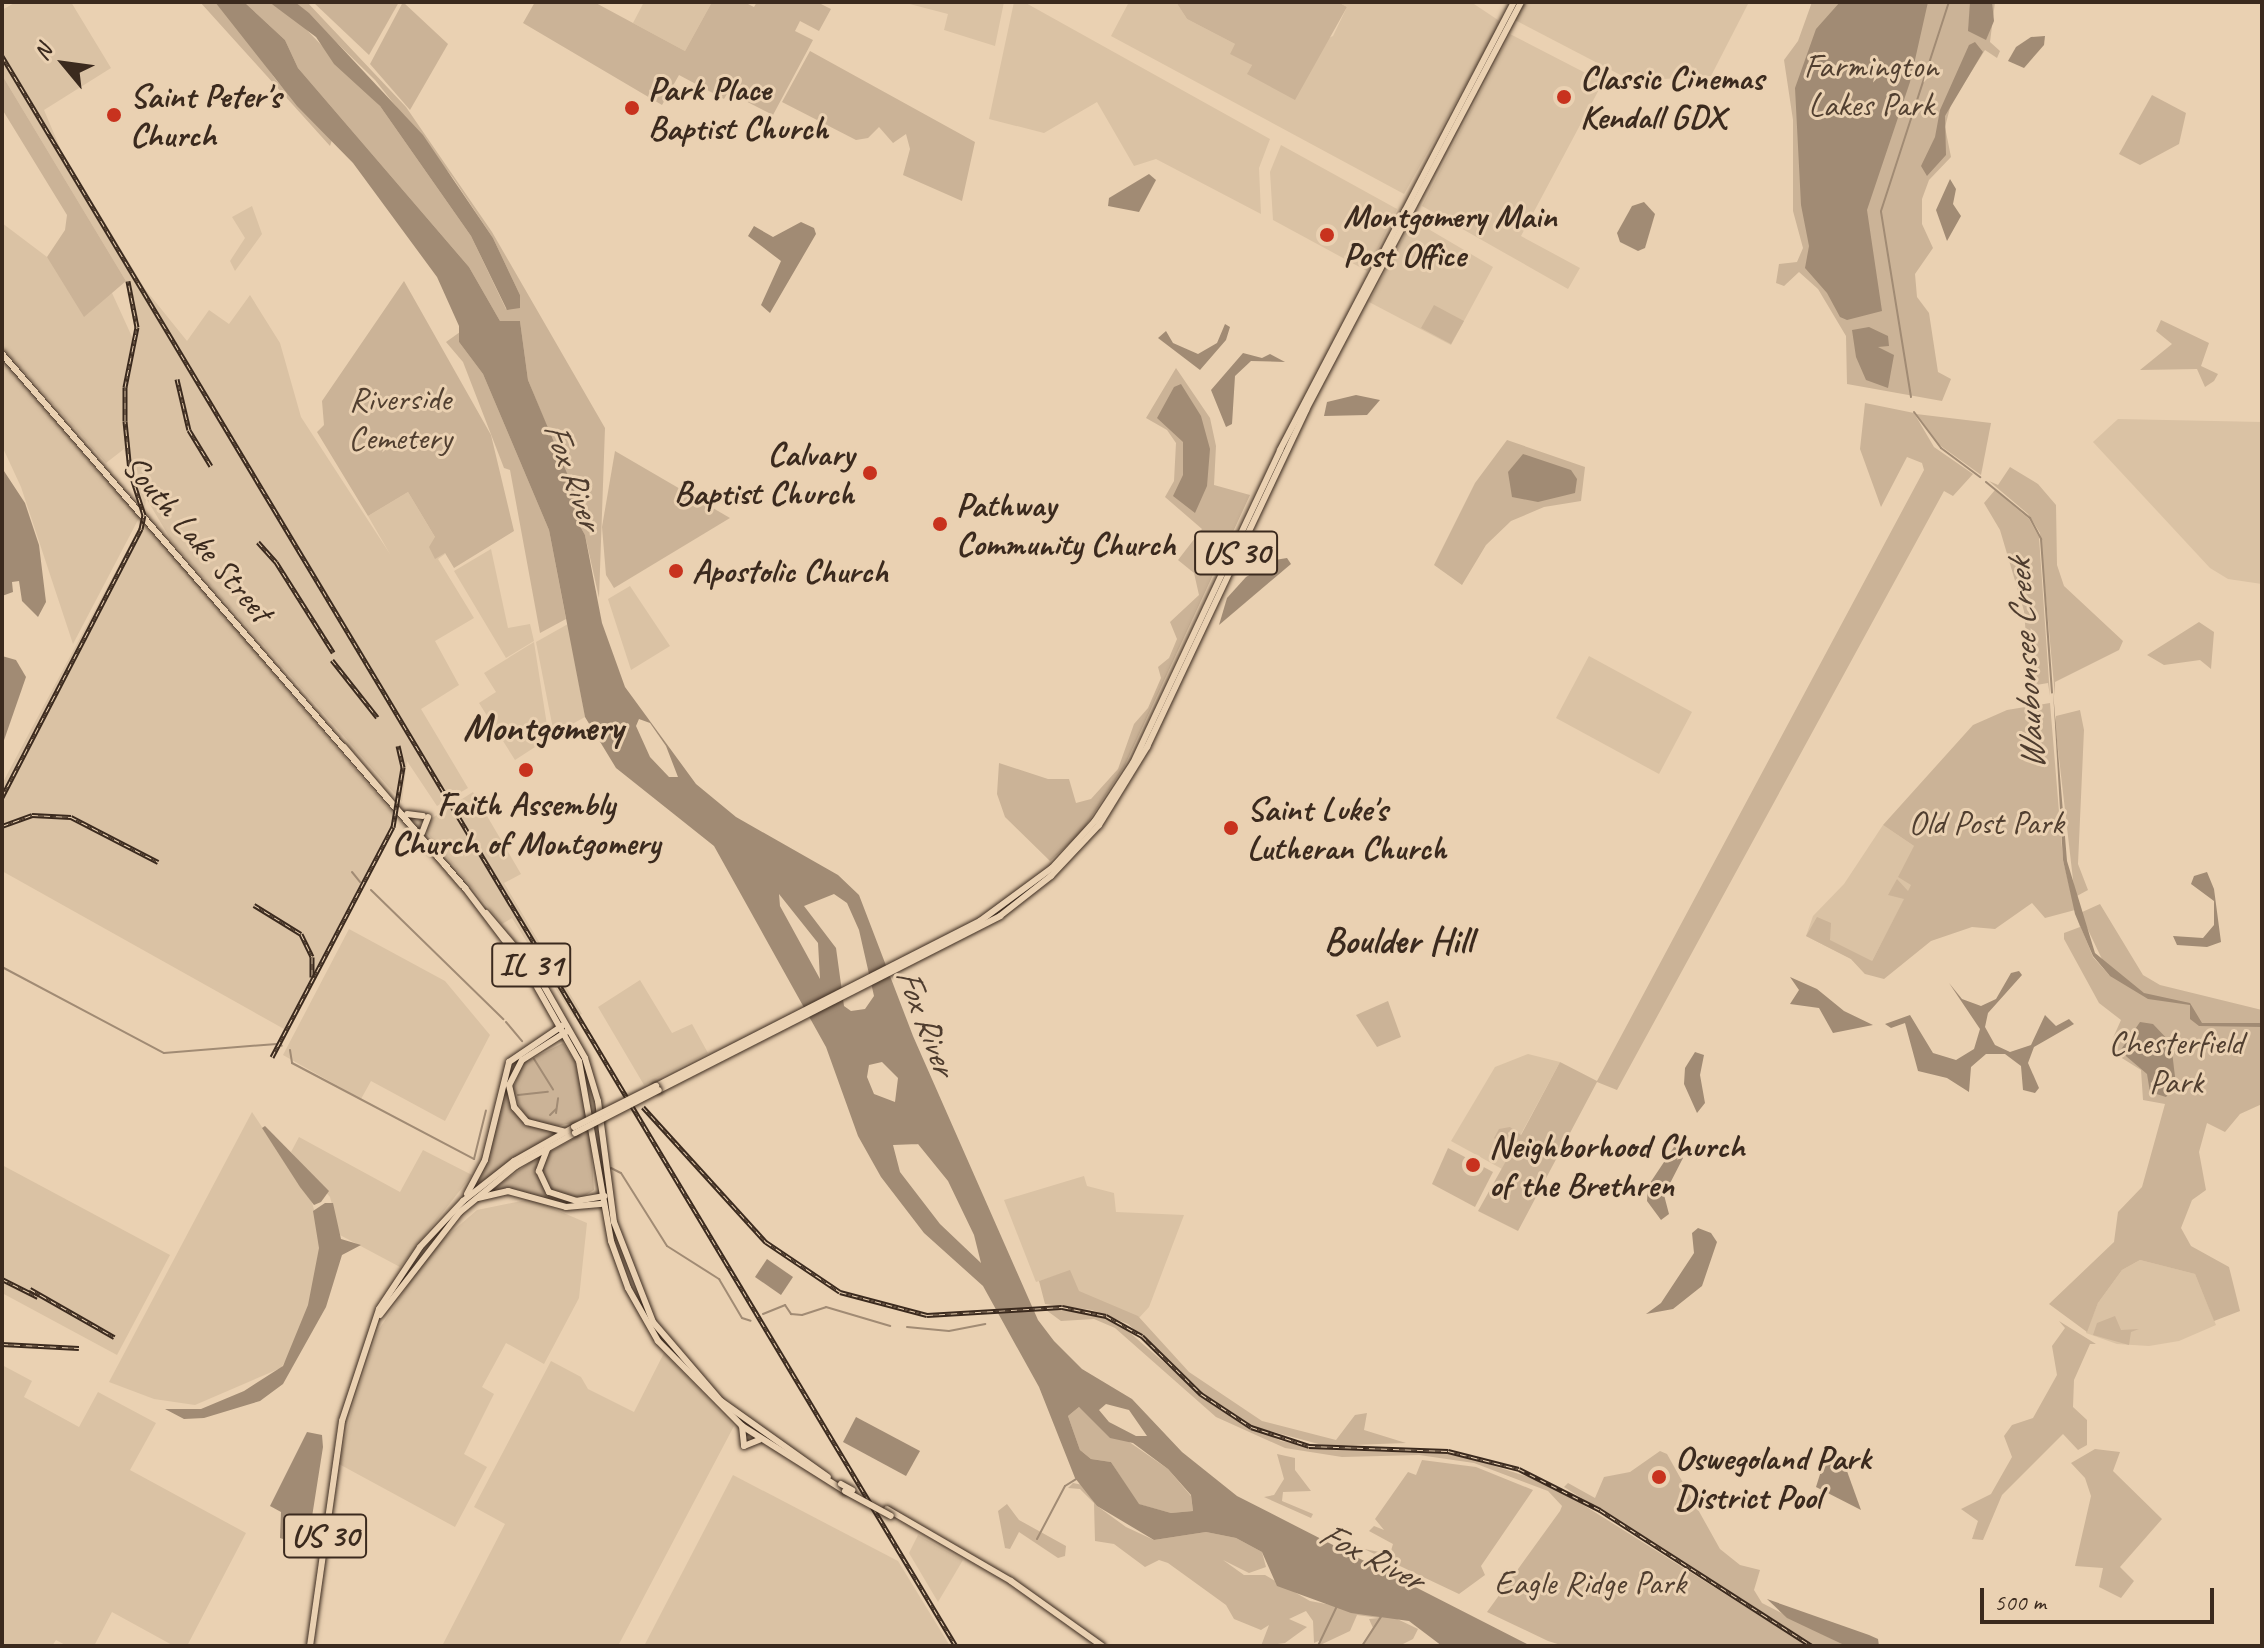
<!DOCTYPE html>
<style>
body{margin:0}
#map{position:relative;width:2264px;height:1648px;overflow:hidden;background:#ead1b2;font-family:Caveat,sans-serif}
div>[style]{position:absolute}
.built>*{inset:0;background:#dac2a4}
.green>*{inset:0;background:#cbb397}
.water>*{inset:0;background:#a18b74}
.stream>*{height:2px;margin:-1px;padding:0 1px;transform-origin:1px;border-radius:1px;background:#a18b74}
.roads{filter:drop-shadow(0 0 2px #3b2a1e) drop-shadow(0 0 2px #3b2a1e)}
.major>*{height:6px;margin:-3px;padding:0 3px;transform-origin:3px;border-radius:3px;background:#ead1b2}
.rail>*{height:5px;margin-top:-2.5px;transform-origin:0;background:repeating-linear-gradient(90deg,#ead1b2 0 6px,#3b2a1e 0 12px);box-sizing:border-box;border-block:2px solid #3b2a1e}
.bridges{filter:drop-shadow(0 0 2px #3b2a1e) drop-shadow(0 0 2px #3b2a1e)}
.major-bridge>*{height:6px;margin:-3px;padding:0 3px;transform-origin:3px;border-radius:3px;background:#ead1b2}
.dots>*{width:22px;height:22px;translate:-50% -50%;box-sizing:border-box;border:4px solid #ead1b2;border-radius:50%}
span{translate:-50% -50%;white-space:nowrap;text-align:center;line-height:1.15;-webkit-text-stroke:6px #ead1b2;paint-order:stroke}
.shield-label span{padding:2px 6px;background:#ead1b2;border:2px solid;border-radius:6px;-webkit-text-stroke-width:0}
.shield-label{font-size:32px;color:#3b2a1e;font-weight:700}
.park-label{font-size:34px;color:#513f30}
.poi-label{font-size:34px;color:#3b2a1e;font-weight:700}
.left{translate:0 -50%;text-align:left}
.right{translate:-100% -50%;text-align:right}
.street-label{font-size:34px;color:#3b2a1e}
.water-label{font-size:36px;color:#4f3d2f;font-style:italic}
.quarter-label{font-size:38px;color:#3b2a1e;font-weight:700}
.frame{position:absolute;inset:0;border:4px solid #3b2a1e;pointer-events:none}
.north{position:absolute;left:24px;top:24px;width:80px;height:80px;-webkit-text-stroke:6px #ead1b2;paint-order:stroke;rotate:299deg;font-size:22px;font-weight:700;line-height:32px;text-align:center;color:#3b2a1e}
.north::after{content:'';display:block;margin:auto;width:28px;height:36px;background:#3b2a1e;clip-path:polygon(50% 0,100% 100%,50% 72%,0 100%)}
.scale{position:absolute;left:1980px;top:1588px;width:234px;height:36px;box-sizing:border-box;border:4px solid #3b2a1e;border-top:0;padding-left:10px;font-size:24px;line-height:28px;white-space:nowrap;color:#3b2a1e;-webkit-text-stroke:6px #ead1b2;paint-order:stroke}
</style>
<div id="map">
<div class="built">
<div style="clip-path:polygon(16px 2px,71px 2px,111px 68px,44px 110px,61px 150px,145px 289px,187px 341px,209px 310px,229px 324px,250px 295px,280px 343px,301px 417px,390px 554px,368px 516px,408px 492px,445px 554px,438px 559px,474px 618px,435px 641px,459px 685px,421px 709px,468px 788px,437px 806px,407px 761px,402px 802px,173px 543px,146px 498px,145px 508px,137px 500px,124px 449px,106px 463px,2px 347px,2px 223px,47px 257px,112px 293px,133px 339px,135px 331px,126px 281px,2px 75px,2px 10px)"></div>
<div style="clip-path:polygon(644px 2px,712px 2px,685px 51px,633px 23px)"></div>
<div style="clip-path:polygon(902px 2px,1004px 2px,995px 46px,944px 30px,948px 14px)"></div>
<div style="clip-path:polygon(1014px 2px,1024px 2px,1270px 139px,1259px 168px,1261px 214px,1156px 159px,1134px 166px,1097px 102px,1044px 133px,989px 119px)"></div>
<div style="clip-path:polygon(1129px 2px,1176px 2px,1187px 19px,1235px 44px,1252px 65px,1248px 73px,1333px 36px,1347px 7px,1338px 2px,1471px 2px,1501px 22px,1404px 194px,1111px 36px)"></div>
<div style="clip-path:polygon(1522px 2px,1749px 2px,1711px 76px,1632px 81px,1513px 19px)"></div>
<div style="clip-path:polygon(1510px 34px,1603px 82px,1521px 236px,1580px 268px,1568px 289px,1422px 206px)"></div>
<div style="clip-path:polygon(1281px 145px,1397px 209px,1367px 271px,1273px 220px,1270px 172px)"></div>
<div style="clip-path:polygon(252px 206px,262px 234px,235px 271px,230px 261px,245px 238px,232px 217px)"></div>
<div style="clip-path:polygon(1413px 220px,1493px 267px,1451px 345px,1369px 302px)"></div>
<div style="clip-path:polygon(2px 360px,139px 518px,73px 644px,21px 487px,2px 446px)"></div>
<div style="clip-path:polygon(2118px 419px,2262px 422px,2262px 584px,2228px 579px,2210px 568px,2093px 442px)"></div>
<div style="clip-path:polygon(143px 520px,396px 817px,284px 1029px,2px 871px,2px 784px)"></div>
<div style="clip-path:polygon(491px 549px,508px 628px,530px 624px,534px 641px,506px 658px,454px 571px)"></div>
<div style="clip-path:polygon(630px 586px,670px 646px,631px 670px,608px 599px)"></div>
<div style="clip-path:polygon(568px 624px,585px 717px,554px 734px,536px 642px)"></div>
<div style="clip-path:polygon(534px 642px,549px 738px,515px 760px,479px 703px,496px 692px,484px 673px)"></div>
<div style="clip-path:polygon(1589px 656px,1692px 712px,1659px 774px,1556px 718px)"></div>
<div style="clip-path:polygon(473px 792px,521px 874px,504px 883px,582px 1014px,574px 1018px,512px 918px,502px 924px,427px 833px,426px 822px)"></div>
<div style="clip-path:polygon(1883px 825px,1914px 846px,1912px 885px,1865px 974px,1851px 959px,1806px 936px,1813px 916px,1844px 884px)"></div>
<div style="clip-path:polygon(349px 929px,445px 981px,490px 1035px,445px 1121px,371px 1081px,361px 1099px,283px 1055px)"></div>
<div style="clip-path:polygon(640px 980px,672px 1033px,692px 1024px,708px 1053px,644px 1085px,598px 1007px)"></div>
<div style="clip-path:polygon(1528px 1054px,1560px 1062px,1502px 1169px,1451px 1141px,1495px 1067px)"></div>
<div style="clip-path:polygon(252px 1112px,312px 1202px,323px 1245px,301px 1336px,281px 1368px,195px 1405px,154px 1399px,109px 1382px)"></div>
<div style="clip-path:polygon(299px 1137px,400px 1192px,423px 1150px,472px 1175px,400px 1267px,340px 1235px,330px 1197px,291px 1152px)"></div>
<div style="clip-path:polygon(2px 1165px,170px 1255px,117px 1355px,2px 1293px)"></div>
<div style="clip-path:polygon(1084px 1176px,1087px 1186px,1114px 1193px,1116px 1212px,1184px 1215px,1149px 1307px,1138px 1319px,1076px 1292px,1070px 1271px,1036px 1282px,1004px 1200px)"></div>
<div style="clip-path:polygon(531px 1199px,587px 1223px,579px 1298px,544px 1364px,506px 1343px,482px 1387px,494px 1394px,464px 1454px,487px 1467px,455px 1527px,339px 1464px,353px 1405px,378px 1331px,431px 1250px,477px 1210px)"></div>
<div style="clip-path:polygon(2140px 1260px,2195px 1274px,2216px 1325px,2179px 1341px,2149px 1346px,2117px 1344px,2086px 1333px,2098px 1303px,2122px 1270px)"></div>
<div style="clip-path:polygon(664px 1353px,734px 1426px,618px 1646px,442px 1646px,505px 1524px,474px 1507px,551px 1361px,581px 1377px,588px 1389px,634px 1412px)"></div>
<div style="clip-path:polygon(2px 1365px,32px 1381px,24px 1397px,79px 1427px,98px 1392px,156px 1423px,130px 1470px,246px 1533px,187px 1646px,174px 1646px,112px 1612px,94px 1646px,67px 1646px,56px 1640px,52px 1646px,2px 1646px)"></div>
<div style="clip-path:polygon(733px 1475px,898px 1561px,950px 1646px,644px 1646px)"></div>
<div style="clip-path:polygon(918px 1535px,963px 1560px,938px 1602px,909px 1553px)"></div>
</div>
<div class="green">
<div style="clip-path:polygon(200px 2px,215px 2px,239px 27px,276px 80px,332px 140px,330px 146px)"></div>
<div style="clip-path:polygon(244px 2px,269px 2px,302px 25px,380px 106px,471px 236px,506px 309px,520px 295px,493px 238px,453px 178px,375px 80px,295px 2px,307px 2px,406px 107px,492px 232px,605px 428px,599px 598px,585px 535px,575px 517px,578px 503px,528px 380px,520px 321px,500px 321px,469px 267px,298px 68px,285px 40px)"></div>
<div style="clip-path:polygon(313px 2px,399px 2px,369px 55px)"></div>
<div style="clip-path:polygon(403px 2px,448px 44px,410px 110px,370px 64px)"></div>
<div style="clip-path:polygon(535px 2px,594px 2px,685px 51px,712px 2px,744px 2px,754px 7px,757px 2px,817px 2px,831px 9px,819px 31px,800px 21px,795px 31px,813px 40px,773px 115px,728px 92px,724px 99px,679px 75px,662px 105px,523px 23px)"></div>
<div style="clip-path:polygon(1176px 2px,1338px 2px,1347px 7px,1295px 100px,1247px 74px,1252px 65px,1230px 54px,1235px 44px,1187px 19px)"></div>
<div style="clip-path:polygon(1812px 2px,1995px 2px,1990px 42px,2000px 51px,1997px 58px,1985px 50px,1951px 104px,1945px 127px,1951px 157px,1929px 180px,1922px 199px,1922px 224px,1933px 248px,1915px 274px,1917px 297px,1929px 313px,1938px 372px,1951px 379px,1942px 401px,1847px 384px,1846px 336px,1818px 289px,1799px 272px,1784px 286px,1776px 283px,1779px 264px,1797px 262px,1803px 248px,1793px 211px,1793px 120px,1784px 60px,1798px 41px)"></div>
<div style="clip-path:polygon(810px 51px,975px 142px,962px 201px,903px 175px,910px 149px,906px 134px,893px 143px,879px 127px,868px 138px,856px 140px,782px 102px)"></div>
<div style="clip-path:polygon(2px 75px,126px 281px,84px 317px,47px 257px,65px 230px,67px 215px,2px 109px)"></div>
<div style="clip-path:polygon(2152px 95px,2186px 113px,2179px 144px,2140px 165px,2119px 154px)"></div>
<div style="clip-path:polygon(404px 281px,491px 435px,514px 531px,454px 568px,445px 553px,435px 559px,429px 547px,435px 537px,408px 492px,368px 516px,317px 432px,324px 425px,322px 401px)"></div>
<div style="clip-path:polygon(1434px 305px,1464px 321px,1451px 344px,1421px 328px)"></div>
<div style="clip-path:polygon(2161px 320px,2209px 343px,2201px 366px,2218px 374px,2214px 381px,2205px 387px,2197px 369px,2140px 370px,2172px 344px,2156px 331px)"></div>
<div style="clip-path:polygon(460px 332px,459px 342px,483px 374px,549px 530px,566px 619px,540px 633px,510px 470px,504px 468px,463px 362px,446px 342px)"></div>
<div style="clip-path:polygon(1176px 368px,1210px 418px,1216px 446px,1214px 485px,1250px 495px,1125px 765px,1081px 833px,1050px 861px,1005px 817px,997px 794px,999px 763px,1048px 779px,1069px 779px,1076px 803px,1091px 799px,1118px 769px,1134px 724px,1148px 708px,1161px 678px,1158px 667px,1169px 658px,1177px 639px,1170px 622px,1199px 595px,1194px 573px,1178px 560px,1202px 529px,1165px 497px,1174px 481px,1176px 443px,1167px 430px,1146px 418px)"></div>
<div style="clip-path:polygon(1865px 403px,1914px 413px,1934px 447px,1973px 474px,1953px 496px,1944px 491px,1617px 1090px,1597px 1082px,1518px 1231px,1478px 1211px,1511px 1152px,1494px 1138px,1499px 1129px,1510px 1127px,1521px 1135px,1560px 1062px,1597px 1081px,1924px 470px,1922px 463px,1907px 457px,1881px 507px,1860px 449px)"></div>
<div style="clip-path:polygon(1916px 414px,1991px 423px,1981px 475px,1938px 444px)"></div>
<div style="clip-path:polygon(1507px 440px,1585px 467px,1581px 501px,1544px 507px,1511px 521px,1486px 545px,1462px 585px,1434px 565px,1475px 483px)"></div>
<div style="clip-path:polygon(615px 451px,730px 518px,614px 588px,606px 575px,602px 527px)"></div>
<div style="clip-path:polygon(2010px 467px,2038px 484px,2056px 505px,2057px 565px,2064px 586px,2123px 641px,2119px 650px,2055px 682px,2055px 696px,2040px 533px,2028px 514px,1989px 481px,1998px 485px)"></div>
<div style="clip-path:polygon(1995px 490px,2029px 519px,2039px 537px,2050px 696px,2048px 683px,2030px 686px,2024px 611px,2000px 530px,1984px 503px)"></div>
<div style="clip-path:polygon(2199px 622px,2214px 632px,2211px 669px,2200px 660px,2164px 665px,2147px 655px)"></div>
<div style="clip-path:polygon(2050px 703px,2063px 860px,2075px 910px,2045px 918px,2032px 903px,1995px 929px,1972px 927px,1931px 941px,1884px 979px,1865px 974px,1851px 959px,1806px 936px,1817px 917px,1831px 923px,1830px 940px,1872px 961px,1904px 899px,1888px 895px,1897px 879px,1908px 891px,1911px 885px,1898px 877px,1914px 846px,1883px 825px,1973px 725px,2007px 710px)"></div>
<div style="clip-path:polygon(2080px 710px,2084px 730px,2078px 864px,2088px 890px,2075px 897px,2055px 723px,2056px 716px)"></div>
<div style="clip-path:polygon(2100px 904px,2143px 975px,2160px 985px,2262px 1010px,2262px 1104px,2240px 1114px,2225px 1132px,2207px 1123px,2199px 1152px,2206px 1190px,2192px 1200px,2181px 1228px,2191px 1246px,2229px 1267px,2240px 1311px,2214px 1321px,2195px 1274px,2140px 1260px,2122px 1270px,2098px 1303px,2087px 1332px,2049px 1304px,2114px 1242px,2118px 1212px,2142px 1187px,2165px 1104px,2143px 1100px,2141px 1070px,2117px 1055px,2113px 1038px,2121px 1020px,2099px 1003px,2064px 939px,2064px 933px,2080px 927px,2076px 915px,2093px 957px,2110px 976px,2080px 913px)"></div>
<div style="clip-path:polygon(1388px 1001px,1401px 1037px,1377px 1047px,1356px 1015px)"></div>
<div style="clip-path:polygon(563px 1043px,575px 1061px,590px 1131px,594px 1190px,579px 1199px,549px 1190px,541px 1171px,548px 1153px,578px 1136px,576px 1122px,549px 1128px,526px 1118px,512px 1091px,523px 1063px)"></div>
<div style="clip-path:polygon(506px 1086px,513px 1108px,529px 1125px,556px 1132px,474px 1187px,486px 1165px)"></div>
<div style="clip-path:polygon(1448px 1148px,1493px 1172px,1475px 1207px,1432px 1184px)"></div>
<div style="clip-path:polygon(543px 1153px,537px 1173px,546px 1192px,563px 1201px,596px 1203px,572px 1206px,502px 1190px,489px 1192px)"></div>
<div style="clip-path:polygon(1070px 1270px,1079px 1291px,1138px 1316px,1189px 1372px,1262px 1421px,1336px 1440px,1355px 1415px,1367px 1413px,1364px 1430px,1406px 1443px,1326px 1446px,1251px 1426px,1207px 1397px,1128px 1324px,1092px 1310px,1045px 1304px,1039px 1281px)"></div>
<div style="clip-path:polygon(1046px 1310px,1082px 1311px,1121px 1325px,1213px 1405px,1281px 1441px,1331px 1450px,1458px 1454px,1550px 1484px,1808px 1646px,1564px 1646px,1548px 1641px,1487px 1612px,1560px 1511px,1562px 1506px,1548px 1491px,1474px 1463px,1419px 1455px,1342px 1457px,1285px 1448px,1216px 1417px,1115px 1328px,1094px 1319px,1061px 1321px)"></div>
<div style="clip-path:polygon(2115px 1316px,2121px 1330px,2139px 1329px,2131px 1332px,2129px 1345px,2093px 1335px,2097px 1323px)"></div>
<div style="clip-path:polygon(2059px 1321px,2096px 1344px,2090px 1344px,2074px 1380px,2073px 1407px,2087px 1420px,2087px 1445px,2078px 1450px,2063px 1434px,2002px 1495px,1983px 1540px,1972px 1539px,1978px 1521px,1961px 1509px,1991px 1494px,2012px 1457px,2004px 1436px,2012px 1425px,2033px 1418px,2057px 1375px,2052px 1346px,2065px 1328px)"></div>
<div style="clip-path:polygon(1079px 1407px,1168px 1469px,1191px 1496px,1193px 1511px,1171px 1513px,1138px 1504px,1111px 1462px,1091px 1459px,1080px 1450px,1068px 1416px)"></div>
<div style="clip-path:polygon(2095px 1449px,2120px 1452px,2113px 1471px,2162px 1519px,2120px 1567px,2134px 1581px,2121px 1598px,2099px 1587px,2103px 1568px,2075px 1566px,2091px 1496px,2085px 1478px,2071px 1463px)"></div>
<div style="clip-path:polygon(1660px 1451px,1667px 1454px,1720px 1549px,1740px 1565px,1760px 1570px,1754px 1590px,1762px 1603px,1846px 1646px,1816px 1646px,1564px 1487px,1568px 1483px,1595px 1498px,1604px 1477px,1630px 1472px)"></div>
<div style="clip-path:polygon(1277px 1454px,1295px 1458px,1295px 1470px,1311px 1491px,1283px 1492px,1282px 1501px,1313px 1514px,1311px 1518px,1264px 1497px,1274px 1495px,1284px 1479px)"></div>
<div style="clip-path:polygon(1422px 1460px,1476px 1467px,1533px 1490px,1481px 1566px,1485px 1575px,1459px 1594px,1364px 1549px,1390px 1554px,1393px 1544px,1369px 1531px,1374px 1526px,1384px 1530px,1375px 1519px,1408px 1472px,1416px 1475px)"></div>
<div style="clip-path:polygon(1073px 1483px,1083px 1485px,1097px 1506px,1126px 1527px,1154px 1540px,1206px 1532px,1236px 1538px,1262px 1552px,1266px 1567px,1249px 1573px,1223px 1560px,1244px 1575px,1265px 1575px,1310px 1601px,1391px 1616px,1418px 1629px,1413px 1639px,1399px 1646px,1361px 1646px,1373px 1628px,1369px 1619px,1379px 1618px,1357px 1615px,1350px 1631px,1318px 1646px,1321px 1640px,1314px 1643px,1313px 1621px,1306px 1611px,1289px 1619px,1307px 1627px,1285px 1643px,1261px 1646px,1269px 1625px,1261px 1630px,1234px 1619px,1226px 1605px,1168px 1563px,1159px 1560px,1145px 1567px,1114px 1544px,1095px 1541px,1094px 1503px,1080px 1489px,1068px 1488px)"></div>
<div style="clip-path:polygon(1007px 1504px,1019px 1520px,1066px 1546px,1065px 1556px,1058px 1558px,1019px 1532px,1010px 1549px,1005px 1548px,998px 1511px)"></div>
</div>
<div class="water">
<div style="clip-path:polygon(evenodd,215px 2px,244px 2px,285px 40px,298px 68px,469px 267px,500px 321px,520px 321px,528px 380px,574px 490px,575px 517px,585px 535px,602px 623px,625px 687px,696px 784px,736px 817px,838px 875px,859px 895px,913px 1036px,1038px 1320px,1054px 1341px,1082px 1369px,1132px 1399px,1182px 1452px,1237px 1496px,1531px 1646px,1442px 1646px,1409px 1621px,1351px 1613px,1277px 1586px,1262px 1552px,1236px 1538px,1206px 1532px,1154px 1540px,1097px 1506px,1075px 1478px,1039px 1387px,983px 1286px,924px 1233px,881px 1177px,858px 1136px,826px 1047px,714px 846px,616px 768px,585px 717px,549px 530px,483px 374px,459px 342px,459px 326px,437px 277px,353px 163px,297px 106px,215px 2px,639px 719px,650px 723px,666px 746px,678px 777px,669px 777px,650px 757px,636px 726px,639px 719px,215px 2px,779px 894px,818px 943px,820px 979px,780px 906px,779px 894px,215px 2px,834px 894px,847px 903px,859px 930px,874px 996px,865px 1009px,851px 1011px,844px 1006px,836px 948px,804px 906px,834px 894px,215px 2px,882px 1062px,898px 1078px,895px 1102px,874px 1094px,867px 1077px,869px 1065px,882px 1062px,215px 2px,893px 1145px,918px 1144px,948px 1181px,974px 1235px,981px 1263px,940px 1224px,900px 1172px,893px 1145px,215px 2px,1106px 1404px,1129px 1410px,1147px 1436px,1136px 1436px,1109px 1422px,1099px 1410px,1106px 1404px,215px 2px,1079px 1407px,1110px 1438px,1133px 1443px,1168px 1469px,1191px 1495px,1193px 1511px,1171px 1513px,1139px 1504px,1111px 1462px,1091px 1459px,1080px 1450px,1068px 1416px,1079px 1407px)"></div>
<div style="clip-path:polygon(269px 2px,295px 2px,309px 13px,423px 135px,493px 238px,520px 295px,520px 308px,507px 310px,471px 236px,380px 106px,334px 64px,316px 37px)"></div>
<div style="clip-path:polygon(1840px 2px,1928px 2px,1910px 82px,1867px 210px,1882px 311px,1847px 320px,1840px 317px,1827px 293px,1805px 268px,1809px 246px,1801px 205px,1795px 88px,1816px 29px)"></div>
<div style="clip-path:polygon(1970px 2px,1992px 2px,1994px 21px,1986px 40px,1968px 31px)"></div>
<div style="clip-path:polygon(2045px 36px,2044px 45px,2024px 68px,2008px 61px,2016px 47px,2031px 37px)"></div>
<div style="clip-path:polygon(1975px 42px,1983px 52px,1945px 116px,1946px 155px,1927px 176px,1921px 166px,1935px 137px,1940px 110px,1969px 45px)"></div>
<div style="clip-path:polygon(1149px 174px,1156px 180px,1139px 212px,1108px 206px,1109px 198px)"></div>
<div style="clip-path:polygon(1950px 179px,1956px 189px,1953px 204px,1961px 216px,1947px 241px,1936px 210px)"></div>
<div style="clip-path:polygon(1644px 202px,1655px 214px,1645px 248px,1638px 251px,1620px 242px,1617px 233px,1632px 206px)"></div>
<div style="clip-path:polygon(801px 222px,814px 228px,816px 234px,770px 313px,761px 305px,781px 261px,748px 236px,754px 226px,773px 237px)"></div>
<div style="clip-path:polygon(1225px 324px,1230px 327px,1226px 340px,1200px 370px,1158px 338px,1166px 331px,1173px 343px,1198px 354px,1217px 343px)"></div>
<div style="clip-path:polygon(1869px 327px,1888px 336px,1889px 346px,1878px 347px,1894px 355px,1888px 388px,1866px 380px,1856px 357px,1852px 330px)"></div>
<div style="clip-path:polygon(1243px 353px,1262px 358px,1270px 354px,1285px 362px,1251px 361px,1235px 376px,1232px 424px,1226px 427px,1211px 390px)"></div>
<div style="clip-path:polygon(1181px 384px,1201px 416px,1210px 449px,1207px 486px,1195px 513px,1173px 496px,1183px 475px,1183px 442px,1157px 418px,1174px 387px)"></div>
<div style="clip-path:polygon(1356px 395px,1380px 400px,1367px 415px,1324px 416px,1327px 402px)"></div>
<div style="clip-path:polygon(1523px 454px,1571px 470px,1577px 479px,1575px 493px,1538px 502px,1512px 497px,1508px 472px)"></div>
<div style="clip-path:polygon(2px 468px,25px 503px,39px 545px,46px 602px,38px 617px,22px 601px,19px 581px,12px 582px,13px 592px,2px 596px)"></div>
<div style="clip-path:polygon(1275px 560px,1287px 558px,1291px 564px,1219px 625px,1227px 598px,1246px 577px)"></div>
<div style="clip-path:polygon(2px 656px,16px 660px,26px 677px,2px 746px)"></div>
<div style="clip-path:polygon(2053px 691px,2067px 861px,2095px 953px,2144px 993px,2190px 1003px,2202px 1023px,2262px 1023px,2262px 1027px,2199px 1026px,2190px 1019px,2190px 1005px,2148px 999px,2110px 976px,2093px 956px,2075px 914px,2063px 860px)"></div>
<div style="clip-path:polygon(2207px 872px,2214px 889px,2221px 942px,2207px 947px,2177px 945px,2173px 936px,2203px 938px,2214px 925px,2214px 901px,2191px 884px,2194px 876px)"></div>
<div style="clip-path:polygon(2019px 971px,2022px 975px,1988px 1013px,1985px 1027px,1995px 1045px,2010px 1052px,2031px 1045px,2045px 1015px,2056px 1026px,2069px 1019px,2074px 1024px,2034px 1047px,2028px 1063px,2039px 1088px,2035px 1093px,2023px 1090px,2021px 1066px,2005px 1054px,1986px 1054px,1971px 1067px,1969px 1092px,1947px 1078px,1918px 1071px,1905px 1023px,1891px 1028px,1885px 1024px,1910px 1015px,1933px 1053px,1956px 1060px,1974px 1049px,1980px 1029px,1949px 983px,1962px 999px,1981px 1006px,1996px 999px,2011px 973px)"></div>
<div style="clip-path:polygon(1790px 977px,1817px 989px,1844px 1011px,1873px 1025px,1833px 1033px,1819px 1008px,1790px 1004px,1799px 990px)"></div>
<div style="clip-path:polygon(2140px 1022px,2153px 1024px,2171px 1043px,2176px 1085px,2166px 1097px,2150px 1092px,2147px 1074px,2120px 1051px)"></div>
<div style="clip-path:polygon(1695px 1052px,1704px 1055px,1700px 1075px,1705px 1103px,1697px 1113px,1684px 1084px,1685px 1068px)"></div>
<div style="clip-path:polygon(265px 1126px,329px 1191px,321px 1202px,314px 1205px,300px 1187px,262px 1128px)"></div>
<div style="clip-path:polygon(1674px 1147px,1683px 1150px,1683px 1158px,1664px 1195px,1669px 1214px,1661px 1220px,1647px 1201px,1648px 1186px)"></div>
<div style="clip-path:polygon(325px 1203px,333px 1203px,341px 1239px,361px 1245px,342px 1255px,326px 1307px,283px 1384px,260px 1401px,204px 1418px,184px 1419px,165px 1409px,201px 1409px,244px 1391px,283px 1366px,308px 1305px,319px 1248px,313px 1211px)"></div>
<div style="clip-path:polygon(1698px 1228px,1711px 1233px,1717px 1242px,1702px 1286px,1673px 1309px,1646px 1314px,1661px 1303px,1694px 1253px,1692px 1233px)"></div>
<div style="clip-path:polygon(767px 1259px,793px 1277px,781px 1295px,755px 1277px)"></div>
<div style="clip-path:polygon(856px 1417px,920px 1451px,906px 1476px,843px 1442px)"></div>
<div style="clip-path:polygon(307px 1432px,322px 1435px,323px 1447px,309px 1536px,301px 1545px,280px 1538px,281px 1512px,270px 1506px)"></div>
<div style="clip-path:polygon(1834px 1455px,1843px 1460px,1861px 1510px,1816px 1487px,1821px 1471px)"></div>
<div style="clip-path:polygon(1767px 1599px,1869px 1635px,1878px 1639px,1879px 1646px,1844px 1645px,1787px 1618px)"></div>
</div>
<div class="stream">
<div style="left:1911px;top:397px;width:188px;rotate:-99.2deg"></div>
<div style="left:1881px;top:211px;width:220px;rotate:-72deg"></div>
<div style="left:1914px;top:412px;width:45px;rotate:53.1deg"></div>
<div style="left:1941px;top:448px;width:49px;rotate:36.6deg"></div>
<div style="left:1986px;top:482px;width:57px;rotate:39.3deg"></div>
<div style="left:2030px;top:518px;width:24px;rotate:62deg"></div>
<div style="left:2041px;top:539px;width:154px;rotate:85.9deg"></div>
<div style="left:352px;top:872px;width:13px;rotate:51deg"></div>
<div style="left:371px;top:890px;width:185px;rotate:44.3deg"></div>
<div style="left:2px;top:967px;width:183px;rotate:28deg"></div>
<div style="left:164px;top:1053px;width:113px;rotate:-4.6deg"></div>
<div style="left:506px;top:1022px;width:25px;rotate:50deg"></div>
<div style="left:281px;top:1045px;width:1px;rotate:45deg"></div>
<div style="left:290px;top:1050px;width:13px;rotate:81deg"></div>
<div style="left:292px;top:1063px;width:206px;rotate:27.8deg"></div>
<div style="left:474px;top:1159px;width:50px;rotate:-76.2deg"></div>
<div style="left:534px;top:1059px;width:36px;rotate:58deg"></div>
<div style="left:518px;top:1095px;width:30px;rotate:-6deg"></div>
<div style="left:556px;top:1113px;width:15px;rotate:-82deg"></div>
<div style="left:550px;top:1115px;width:8px;rotate:-45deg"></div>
<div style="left:611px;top:1168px;width:11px;rotate:27deg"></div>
<div style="left:621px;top:1173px;width:86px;rotate:57.8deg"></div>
<div style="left:667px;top:1246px;width:62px;rotate:32.4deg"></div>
<div style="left:719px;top:1279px;width:45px;rotate:59.5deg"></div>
<div style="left:742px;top:1318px;width:9px;rotate:18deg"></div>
<div style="left:763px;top:1314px;width:24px;rotate:-22deg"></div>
<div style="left:785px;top:1305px;width:11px;rotate:56deg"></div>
<div style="left:791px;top:1314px;width:11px;rotate:5deg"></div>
<div style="left:802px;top:1315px;width:25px;rotate:-18deg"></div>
<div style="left:826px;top:1307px;width:67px;rotate:16.5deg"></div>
<div style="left:907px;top:1327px;width:42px;rotate:5.4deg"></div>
<div style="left:949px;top:1331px;width:37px;rotate:-11deg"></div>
<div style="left:1037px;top:1539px;width:60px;rotate:-62.2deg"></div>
<div style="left:1065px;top:1486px;width:13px;rotate:-32deg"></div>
<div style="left:1318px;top:1646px;width:44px;rotate:-64.6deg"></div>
<div style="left:1362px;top:1646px;width:38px;rotate:-57deg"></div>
</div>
<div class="roads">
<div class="major">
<div style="left:2px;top:354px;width:707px;rotate:49.07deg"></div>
<div style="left:465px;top:888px;width:104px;rotate:52.8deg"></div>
<div style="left:528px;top:971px;width:103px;rotate:60.5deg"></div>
<div style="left:579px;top:1061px;width:183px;rotate:79.9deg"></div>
<div style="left:611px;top:1241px;width:50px;rotate:70.1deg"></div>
<div style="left:628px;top:1288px;width:61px;rotate:60.5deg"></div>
<div style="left:658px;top:1341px;width:120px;rotate:45.3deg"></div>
<div style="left:742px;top:1426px;width:122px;rotate:32.3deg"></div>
<div style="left:344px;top:747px;width:182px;rotate:49.5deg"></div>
<div style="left:407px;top:814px;width:16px;rotate:7deg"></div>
<div style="left:422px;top:833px;width:17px;rotate:-69deg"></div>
<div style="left:486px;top:913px;width:77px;rotate:49.7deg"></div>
<div style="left:536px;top:972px;width:99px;rotate:60.3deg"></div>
<div style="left:585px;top:1058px;width:45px;rotate:73.2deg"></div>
<div style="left:598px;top:1101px;width:122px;rotate:82.5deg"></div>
<div style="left:614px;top:1222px;width:107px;rotate:68.7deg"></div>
<div style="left:653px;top:1322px;width:104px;rotate:49.3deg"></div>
<div style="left:721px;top:1401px;width:131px;rotate:35.4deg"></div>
<div style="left:566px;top:1032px;width:52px;rotate:147.5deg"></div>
<div style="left:522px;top:1060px;width:28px;rotate:117deg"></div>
<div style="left:509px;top:1085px;width:23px;rotate:77deg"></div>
<div style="left:514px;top:1107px;width:20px;rotate:49deg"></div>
<div style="left:527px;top:1122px;width:40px;rotate:14.4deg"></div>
<div style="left:656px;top:1086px;width:364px;rotate:-27deg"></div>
<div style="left:980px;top:921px;width:89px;rotate:-36.4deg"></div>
<div style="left:1052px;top:868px;width:64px;rotate:-47.5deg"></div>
<div style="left:1095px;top:821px;width:69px;rotate:-56.8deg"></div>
<div style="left:1133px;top:763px;width:346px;rotate:-64.8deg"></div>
<div style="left:1280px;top:450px;width:505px;rotate:-62.42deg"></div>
<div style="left:659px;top:1090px;width:383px;rotate:-27deg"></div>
<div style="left:1000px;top:916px;width:65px;rotate:-38.1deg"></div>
<div style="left:1051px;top:876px;width:70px;rotate:-46.7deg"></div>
<div style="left:1099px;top:825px;width:92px;rotate:-58.4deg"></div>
<div style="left:1147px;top:747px;width:373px;rotate:-64.7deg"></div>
<div style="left:1306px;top:410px;width:461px;rotate:-62.2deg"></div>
<div style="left:548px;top:1147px;width:26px;rotate:111deg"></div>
<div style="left:539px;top:1171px;width:23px;rotate:65deg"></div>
<div style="left:549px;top:1192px;width:28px;rotate:18deg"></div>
<div style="left:576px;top:1201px;width:29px;rotate:-10deg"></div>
<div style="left:467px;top:1194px;width:38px;rotate:-62deg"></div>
<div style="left:485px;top:1160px;width:101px;rotate:-76.2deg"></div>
<div style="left:509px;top:1062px;width:64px;rotate:-34.2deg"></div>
<div style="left:478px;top:1198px;width:31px;rotate:-13deg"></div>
<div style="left:508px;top:1191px;width:60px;rotate:15.4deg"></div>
<div style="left:566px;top:1207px;width:37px;rotate:-5deg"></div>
<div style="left:380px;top:1315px;width:130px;rotate:-52.2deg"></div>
<div style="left:460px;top:1212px;width:72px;rotate:-39.4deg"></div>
<div style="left:516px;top:1166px;width:68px;rotate:-29.2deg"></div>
<div style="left:742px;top:1426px;width:20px;rotate:84deg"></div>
<div style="left:744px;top:1446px;width:16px;rotate:-22deg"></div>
<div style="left:887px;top:1509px;width:143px;rotate:30.1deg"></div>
<div style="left:1011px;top:1581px;width:112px;rotate:35.5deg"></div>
<div style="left:310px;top:1646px;width:227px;rotate:-81.9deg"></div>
<div style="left:342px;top:1421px;width:118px;rotate:-71.7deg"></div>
<div style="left:379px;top:1309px;width:74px;rotate:-56.5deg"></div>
<div style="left:420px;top:1247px;width:63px;rotate:-46.9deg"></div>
<div style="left:463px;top:1201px;width:65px;rotate:-38.1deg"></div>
<div style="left:514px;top:1161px;width:69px;rotate:-29.5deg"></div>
</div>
</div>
<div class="rail">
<div style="left:2px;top:56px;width:1854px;rotate:59.04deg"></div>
<div style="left:177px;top:379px;width:52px;rotate:76.8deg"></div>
<div style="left:189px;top:430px;width:42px;rotate:58.6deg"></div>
<div style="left:258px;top:542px;width:27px;rotate:48deg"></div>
<div style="left:276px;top:562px;width:107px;rotate:57.7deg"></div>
<div style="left:332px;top:660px;width:73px;rotate:51.7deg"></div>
<div style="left:2px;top:797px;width:302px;rotate:-62.6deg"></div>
<div style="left:141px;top:529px;width:14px;rotate:-78deg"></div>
<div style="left:144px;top:515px;width:46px;rotate:-107.7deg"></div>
<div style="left:130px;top:471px;width:50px;rotate:-95.7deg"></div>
<div style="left:125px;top:421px;width:34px;rotate:-90deg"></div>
<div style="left:125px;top:387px;width:61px;rotate:-78.7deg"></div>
<div style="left:137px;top:327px;width:47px;rotate:-101.1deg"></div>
<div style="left:2px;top:826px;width:32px;rotate:-20deg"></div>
<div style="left:32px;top:815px;width:39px;rotate:3deg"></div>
<div style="left:71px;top:817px;width:98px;rotate:27.3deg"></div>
<div style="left:254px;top:905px;width:55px;rotate:31.7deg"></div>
<div style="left:301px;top:934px;width:25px;rotate:64deg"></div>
<div style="left:312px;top:957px;width:20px;rotate:90deg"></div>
<div style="left:272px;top:1057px;width:260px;rotate:-62.3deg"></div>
<div style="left:393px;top:827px;width:61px;rotate:-80.5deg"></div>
<div style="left:403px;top:767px;width:22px;rotate:-103deg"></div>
<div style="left:643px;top:1107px;width:183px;rotate:47.7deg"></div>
<div style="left:766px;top:1242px;width:89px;rotate:34deg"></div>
<div style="left:840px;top:1292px;width:90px;rotate:14.8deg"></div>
<div style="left:927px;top:1315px;width:135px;rotate:-3.4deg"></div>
<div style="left:1062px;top:1307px;width:45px;rotate:11.6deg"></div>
<div style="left:1106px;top:1316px;width:41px;rotate:29.1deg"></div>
<div style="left:1142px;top:1336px;width:83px;rotate:44.5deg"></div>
<div style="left:1201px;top:1394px;width:60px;rotate:33.4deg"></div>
<div style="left:1251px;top:1427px;width:61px;rotate:18.1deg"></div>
<div style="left:1309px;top:1446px;width:139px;rotate:2.1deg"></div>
<div style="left:1448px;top:1451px;width:73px;rotate:14.2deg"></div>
<div style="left:1519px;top:1469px;width:91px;rotate:26.8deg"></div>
<div style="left:1600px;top:1510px;width:252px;rotate:32.7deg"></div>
<div style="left:2px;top:1279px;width:40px;rotate:26.6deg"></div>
<div style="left:30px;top:1289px;width:97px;rotate:29.7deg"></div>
<div style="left:2px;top:1344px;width:77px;rotate:3deg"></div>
</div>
<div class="bridges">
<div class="major-bridge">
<div style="left:574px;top:1127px;width:92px;rotate:-26.6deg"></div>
<div style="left:575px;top:1133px;width:94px;rotate:-27.1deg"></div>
<div style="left:841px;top:1484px;width:13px;rotate:29deg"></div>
<div style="left:845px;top:1491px;width:52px;rotate:28.5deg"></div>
</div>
</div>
<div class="dots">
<div style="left:1564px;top:97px;background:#c8321e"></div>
<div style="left:632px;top:108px;background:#c8321e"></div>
<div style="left:114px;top:115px;background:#c8321e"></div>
<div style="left:1327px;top:235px;background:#c8321e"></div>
<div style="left:870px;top:473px;background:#c8321e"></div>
<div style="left:940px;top:524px;background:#c8321e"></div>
<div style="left:676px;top:571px;background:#c8321e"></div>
<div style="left:526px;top:770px;background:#c8321e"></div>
<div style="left:1231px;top:828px;background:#c8321e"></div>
<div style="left:1473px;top:1165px;background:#c8321e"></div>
<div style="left:1659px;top:1477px;background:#c8321e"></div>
</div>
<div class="shield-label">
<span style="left:1236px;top:553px">US 30</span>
<span style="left:531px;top:965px">IL 31</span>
<span style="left:325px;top:1536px">US 30</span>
</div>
<div class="park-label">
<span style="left:1871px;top:85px">Farmington<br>Lakes Park</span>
<span style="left:400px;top:418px">Riverside<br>Cemetery</span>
<span style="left:1986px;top:823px">Old Post Park</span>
<span style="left:2176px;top:1062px">Chesterfield<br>Park</span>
<span style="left:1590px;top:1583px">Eagle Ridge Park</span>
</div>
<div class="poi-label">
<span class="left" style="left:1580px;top:97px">Classic Cinemas<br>Kendall GDX</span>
<span class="left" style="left:648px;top:108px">Park Place<br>Baptist Church</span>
<span class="left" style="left:130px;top:115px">Saint Peter's<br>Church</span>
<span class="left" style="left:1343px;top:235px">Montgomery Main<br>Post Office</span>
<span class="right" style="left:854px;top:473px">Calvary<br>Baptist Church</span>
<span class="left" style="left:956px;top:524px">Pathway<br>Community Church</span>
<span class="left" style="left:692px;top:571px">Apostolic Church</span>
<span style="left:526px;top:823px">Faith Assembly<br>Church of Montgomery</span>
<span class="left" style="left:1247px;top:828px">Saint Luke's<br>Lutheran Church</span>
<span class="left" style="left:1489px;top:1165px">Neighborhood Church<br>of the Brethren</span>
<span class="left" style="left:1675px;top:1477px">Oswegoland Park<br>District Pool</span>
</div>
<div class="street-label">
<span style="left:198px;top:538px;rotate:49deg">South Lake Street</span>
</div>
<div class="water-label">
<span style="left:573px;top:475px;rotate:70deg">Fox River</span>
<span style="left:2026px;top:665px;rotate:-94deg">Waubonsee Creek</span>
<span style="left:926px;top:1021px;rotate:69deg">Fox River</span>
<span style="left:1371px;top:1556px;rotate:27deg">Fox River</span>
</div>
<div class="quarter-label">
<span style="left:543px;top:728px">Montgomery</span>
<span style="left:1398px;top:941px">Boulder Hill</span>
</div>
<div class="frame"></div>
<div class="north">N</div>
<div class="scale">500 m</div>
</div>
